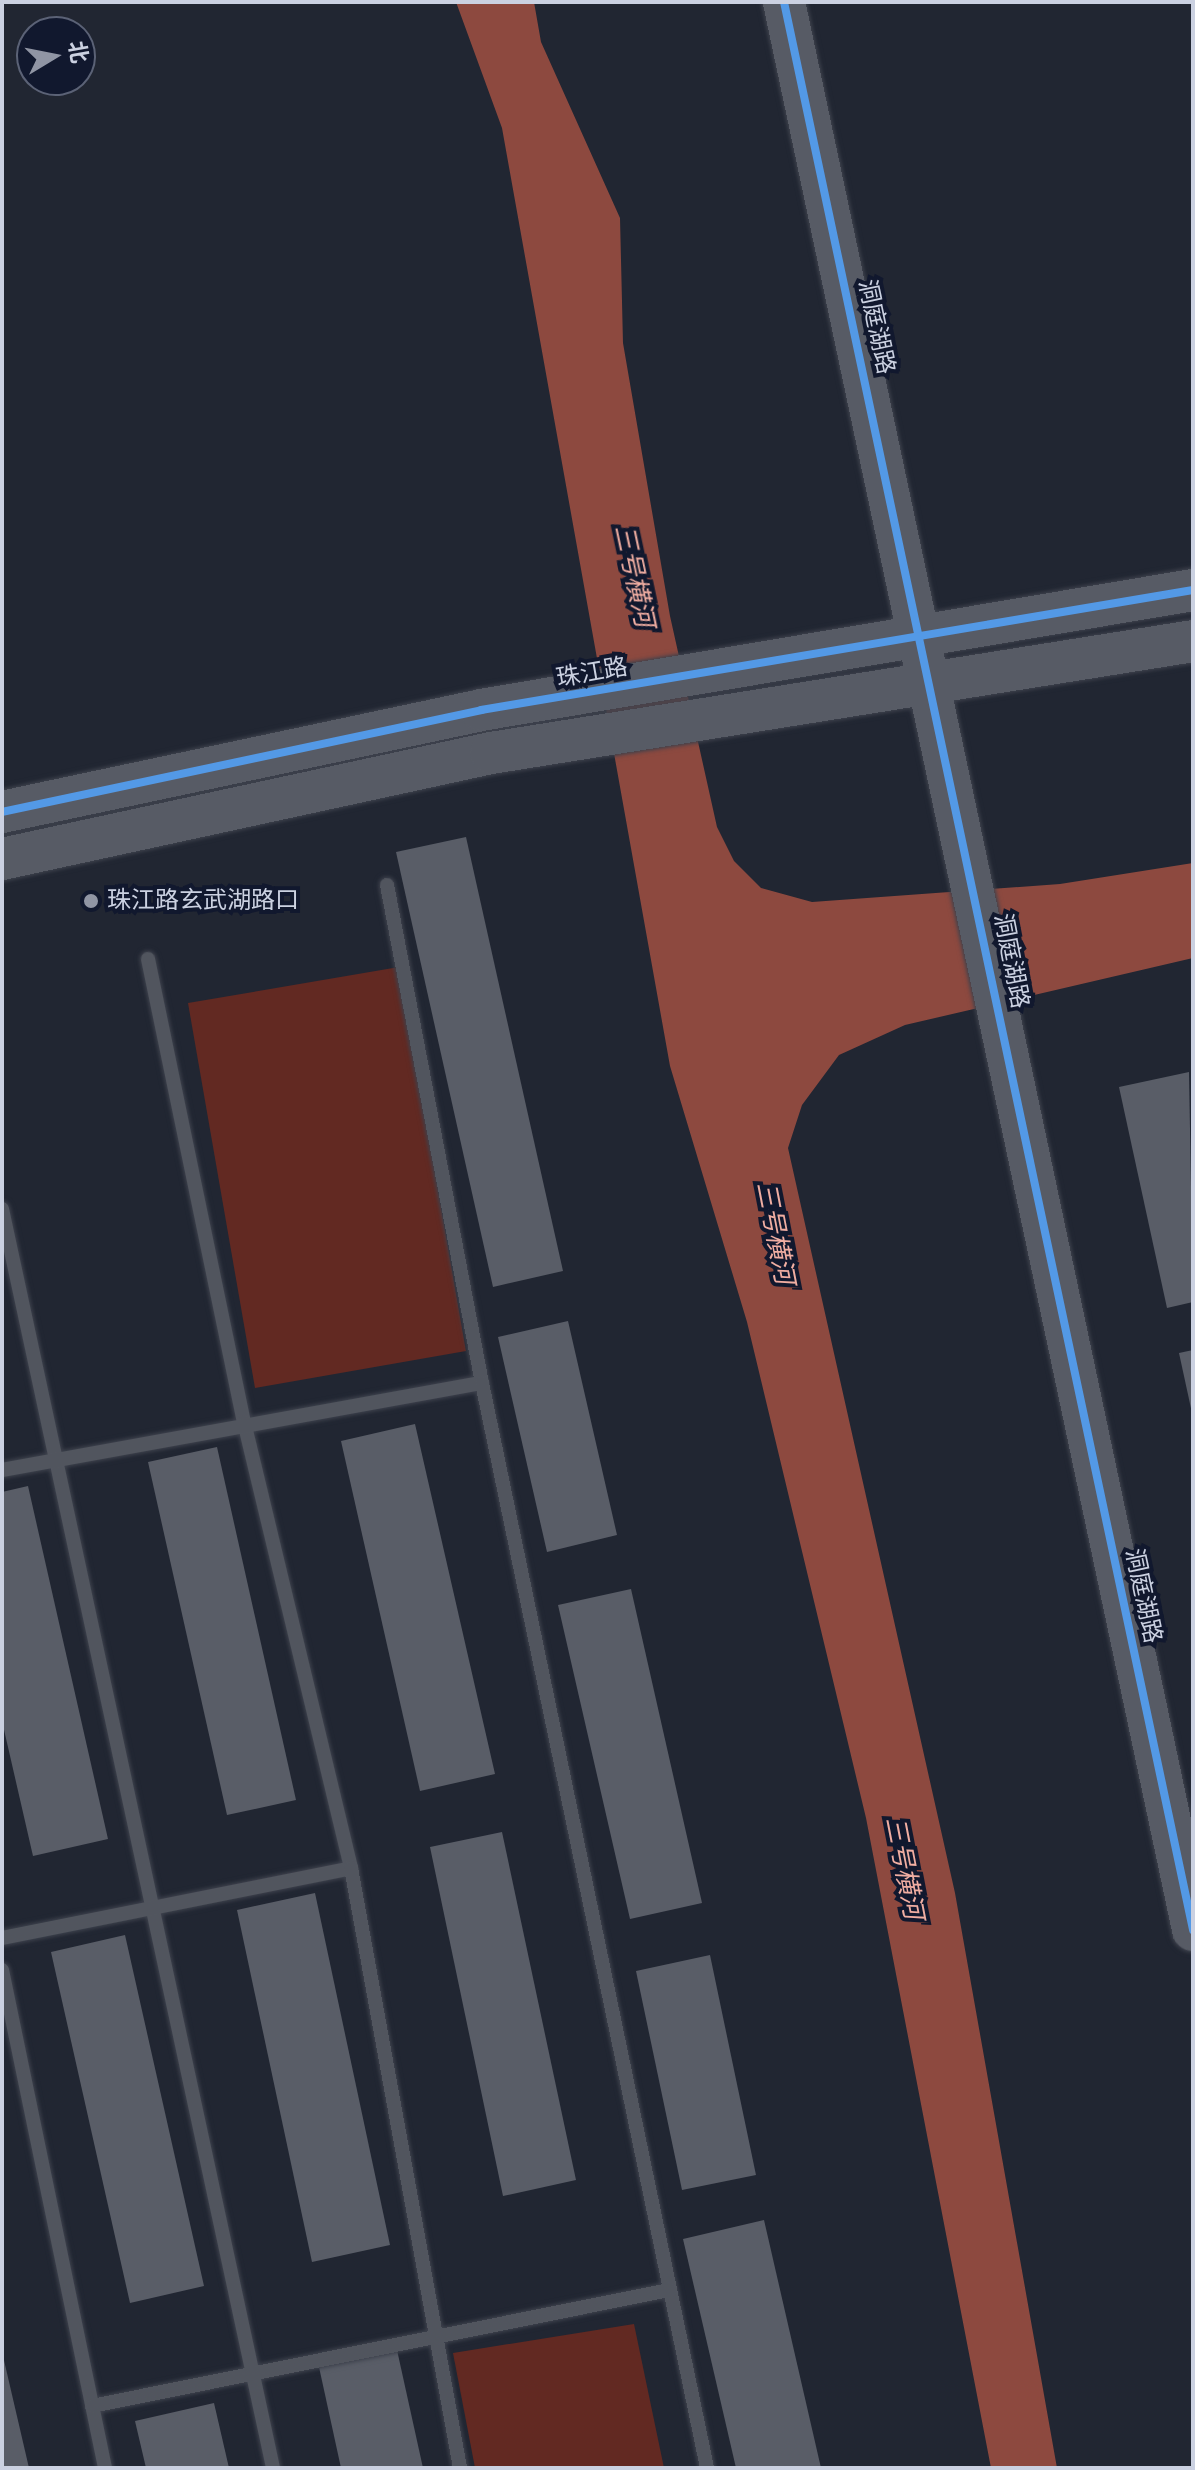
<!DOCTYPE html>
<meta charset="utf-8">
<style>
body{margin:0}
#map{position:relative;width:1195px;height:2470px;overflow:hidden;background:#212632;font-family:Bitter,"Noto Sans SC",serif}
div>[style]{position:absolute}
.green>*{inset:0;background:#622922}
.water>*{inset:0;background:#8d493f}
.building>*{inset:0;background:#595d67}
.roads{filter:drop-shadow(0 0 2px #3e424d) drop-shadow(0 0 2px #3e424d)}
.lane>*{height:14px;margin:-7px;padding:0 7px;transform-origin:7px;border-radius:7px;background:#51555e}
.secondary>*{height:42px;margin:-21px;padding:0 21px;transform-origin:21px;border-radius:21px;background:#575b65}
.cycleway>*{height:8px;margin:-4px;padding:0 4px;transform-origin:4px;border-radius:4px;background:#5399e6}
.dots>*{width:22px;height:22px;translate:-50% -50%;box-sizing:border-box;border:4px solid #11182e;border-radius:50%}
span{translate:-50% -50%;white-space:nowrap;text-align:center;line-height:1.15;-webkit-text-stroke:8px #11182e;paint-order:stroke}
.street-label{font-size:24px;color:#cbd1e1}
.poi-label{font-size:24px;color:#cbd1e1}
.left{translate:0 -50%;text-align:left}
.water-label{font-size:26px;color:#f1aea2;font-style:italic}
.frame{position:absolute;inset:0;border:4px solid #cbd1e1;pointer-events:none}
.north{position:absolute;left:16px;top:16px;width:80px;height:80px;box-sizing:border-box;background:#11182e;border:2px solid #5b6276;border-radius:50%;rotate:80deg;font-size:22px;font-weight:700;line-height:32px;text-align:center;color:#cbd1e1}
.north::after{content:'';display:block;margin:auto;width:28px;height:36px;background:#9095a4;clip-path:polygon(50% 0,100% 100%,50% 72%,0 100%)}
</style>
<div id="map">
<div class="green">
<div style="clip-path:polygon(399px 967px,466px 1351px,255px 1388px,188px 1003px)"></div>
<div style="clip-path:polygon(634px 2324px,664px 2468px,475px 2468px,453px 2353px)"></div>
</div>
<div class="water">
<div style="clip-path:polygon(456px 2px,534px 2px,541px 42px,620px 218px,623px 343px,670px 616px,717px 827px,734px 861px,761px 888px,812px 902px,1060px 884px,1193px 863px,1193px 958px,905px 1025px,839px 1055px,802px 1105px,788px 1148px,955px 1893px,1057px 2468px,991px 2468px,866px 1818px,747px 1322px,670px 1066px,502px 128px)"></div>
</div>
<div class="building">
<div style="clip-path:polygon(466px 837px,563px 1271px,493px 1287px,396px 852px)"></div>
<div style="clip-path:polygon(1189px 1072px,1193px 1302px,1167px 1308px,1119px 1087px)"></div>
<div style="clip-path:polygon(568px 1321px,617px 1535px,547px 1552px,498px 1337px)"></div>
<div style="clip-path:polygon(1193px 1350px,1193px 1412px,1192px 1413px,1179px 1353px)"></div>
<div style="clip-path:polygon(415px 1424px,495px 1774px,420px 1791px,341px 1441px)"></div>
<div style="clip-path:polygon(217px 1447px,296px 1800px,227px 1815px,148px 1462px)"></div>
<div style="clip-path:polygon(28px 1486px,108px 1839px,33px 1856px,2px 1721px,2px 1492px)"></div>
<div style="clip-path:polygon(631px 1589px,702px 1903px,630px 1919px,558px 1605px)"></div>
<div style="clip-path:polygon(502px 1832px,576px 2180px,503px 2196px,430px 1847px)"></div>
<div style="clip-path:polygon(315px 1893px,390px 2245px,312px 2262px,237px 1910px)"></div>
<div style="clip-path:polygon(125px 1935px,204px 2286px,130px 2303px,51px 1952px)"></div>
<div style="clip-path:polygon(710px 1955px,756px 2175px,682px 2190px,636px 1971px)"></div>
<div style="clip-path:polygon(764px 2220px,821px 2468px,736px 2468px,683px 2239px)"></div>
<div style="clip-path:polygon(397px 2350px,423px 2468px,341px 2468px,319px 2367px)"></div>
<div style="clip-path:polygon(2px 2356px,3px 2356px,29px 2468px,2px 2468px)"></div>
<div style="clip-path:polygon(214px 2403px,229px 2468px,146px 2468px,135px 2421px)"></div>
</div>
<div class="roads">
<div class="lane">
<div style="left:387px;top:885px;width:507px;rotate:79.2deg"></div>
<div style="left:148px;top:959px;width:473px;rotate:78.3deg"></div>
<div style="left:244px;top:1422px;width:459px;rotate:76.5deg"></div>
<div style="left:2px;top:1209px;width:1288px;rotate:77.85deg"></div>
<div style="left:2px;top:1470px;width:488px;rotate:-10.3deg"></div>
<div style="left:482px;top:1383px;width:1108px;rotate:78.28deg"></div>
<div style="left:2px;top:1938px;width:356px;rotate:-11.3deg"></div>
<div style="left:351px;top:1868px;width:610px;rotate:79.7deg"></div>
<div style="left:2px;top:1970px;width:509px;rotate:78.31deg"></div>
<div style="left:92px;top:2406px;width:589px;rotate:-11.37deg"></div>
</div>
<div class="secondary">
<div style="left:784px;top:2px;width:1971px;rotate:78.02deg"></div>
<div style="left:2px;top:812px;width:490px;rotate:-12deg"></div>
<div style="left:481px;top:710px;width:722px;rotate:-9.57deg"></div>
<div style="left:2px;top:859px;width:500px;rotate:-12.23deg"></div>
<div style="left:491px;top:753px;width:711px;rotate:-9.06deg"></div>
</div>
</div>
<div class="cycleway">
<div style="left:784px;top:2px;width:1971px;rotate:78.02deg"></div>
<div style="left:2px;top:812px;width:490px;rotate:-12deg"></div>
<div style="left:481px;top:710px;width:722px;rotate:-9.57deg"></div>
</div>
<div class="dots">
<div style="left:91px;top:901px;background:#9095a4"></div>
</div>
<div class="street-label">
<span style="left:876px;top:327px;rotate:78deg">洞庭湖路</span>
<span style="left:592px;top:673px;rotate:-10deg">珠江路</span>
<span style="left:1011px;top:961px;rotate:79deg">洞庭湖路</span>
<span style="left:1143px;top:1596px;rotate:78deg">洞庭湖路</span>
</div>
<div class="poi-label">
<span class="left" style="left:107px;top:901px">珠江路玄武湖路口</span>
</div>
<div class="water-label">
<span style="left:634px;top:576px;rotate:78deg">三号横河</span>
<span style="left:775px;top:1233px;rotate:79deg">三号横河</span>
<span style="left:904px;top:1868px;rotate:79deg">三号横河</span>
</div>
<div class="frame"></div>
<div class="north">北</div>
</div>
